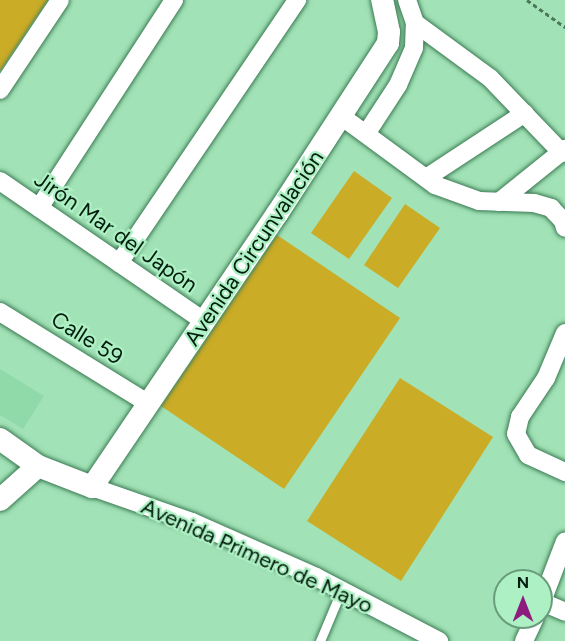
<!DOCTYPE html>
<meta charset="utf-8">
<style>
body{margin:0}
#map{position:relative;width:565px;height:641px;overflow:hidden;background:#a1e2b6;font-family:Figtree,sans-serif}
div>[style]{position:absolute}
.built>*{inset:0;background:#90d9a9}
.green>*{inset:0;background:#cbac26}
.path>*{height:3px;margin-top:-1.5px;transform-origin:0;background:repeating-linear-gradient(90deg,#4b775a 0 4.5px,transparent 0 7.5px)}
.roads{filter:drop-shadow(0 0 2px #3b7a53) drop-shadow(0 0 2px #3b7a53)}
.service>*{height:9px;margin:-4.5px;padding:0 4.5px;transform-origin:4.5px;border-radius:4.5px;background:#fff}
.minor>*{height:18px;margin:-9px;padding:0 9px;transform-origin:9px;border-radius:9px;background:#fff}
.tertiary>*{height:22px;margin:-11px;padding:0 11px;transform-origin:11px;border-radius:11px;background:#fff}
span{translate:-50% -50%;white-space:nowrap;text-align:center;line-height:1.15;-webkit-text-stroke:4.5px #adf0c3;paint-order:stroke}
.street-label{font-size:22px;color:#031d0e}
.north{position:absolute;left:493px;top:569px;width:60px;height:60px;box-sizing:border-box;background:#adf0c3;border:2px solid #699c7b;border-radius:50%;rotate:0deg;font-size:16px;font-weight:700;line-height:24px;text-align:center;color:#031d0e}
.north::after{content:'';display:block;margin:auto;width:21px;height:27px;background:#8d1c7e;clip-path:polygon(50% 0,100% 100%,50% 72%,0 100%)}
</style>
<div id="map">
<div class="built">
<div style="clip-path:polygon(0 369px,44px 396px,23px 429px,0 415px)"></div>
</div>
<div class="green">
<div style="clip-path:polygon(0 0,48px 0,0 71px)"></div>
<div style="clip-path:polygon(354px 171px,392px 198px,349px 259px,311px 233px)"></div>
<div style="clip-path:polygon(405px 204px,440px 228px,398px 288px,364px 265px)"></div>
<div style="clip-path:polygon(277px 235px,400px 318px,284px 489px,161px 406px)"></div>
<div style="clip-path:polygon(400px 378px,493px 437px,401px 581px,307px 521px)"></div>
</div>
<div class="path">
<div style="left:527px;top:0;width:47px;rotate:35.4deg"></div>
</div>
<div class="roads">
<div class="service">
<div style="left:320px;top:641px;width:54px;rotate:-67.2deg"></div>
</div>
<div class="minor">
<div style="left:415px;top:23px;width:93px;rotate:36.3deg"></div>
<div style="left:490px;top:78px;width:104px;rotate:46.2deg"></div>
<div style="left:0;top:90px;width:108px;rotate:-56.3deg"></div>
<div style="left:341px;top:116px;width:117px;rotate:36.3deg"></div>
<div style="left:435px;top:185px;width:47px;rotate:20deg"></div>
<div style="left:479px;top:201px;width:55px;rotate:2.1deg"></div>
<div style="left:534px;top:203px;width:18px;rotate:16deg"></div>
<div style="left:551px;top:208px;width:18px;rotate:47deg"></div>
<div style="left:563px;top:221px;width:7px;rotate:74deg"></div>
<div style="left:366px;top:134px;width:59px;rotate:-56.9deg"></div>
<div style="left:398px;top:85px;width:40px;rotate:-66.6deg"></div>
<div style="left:414px;top:48px;width:25px;rotate:-88deg"></div>
<div style="left:415px;top:23px;width:24px;rotate:-109deg"></div>
<div style="left:426px;top:178px;width:118px;rotate:-33.3deg"></div>
<div style="left:0;top:181px;width:249px;rotate:34.5deg"></div>
<div style="left:499px;top:202px;width:85px;rotate:-38.8deg"></div>
<div style="left:39px;top:208px;width:248px;rotate:-57deg"></div>
<div style="left:119px;top:263px;width:318px;rotate:-55.9deg"></div>
<div style="left:0;top:312px;width:175px;rotate:31.7deg"></div>
<div style="left:565px;top:333px;width:49px;rotate:112.9deg"></div>
<div style="left:546px;top:378px;width:47px;rotate:123.7deg"></div>
<div style="left:520px;top:417px;width:17px;rotate:103deg"></div>
<div style="left:516px;top:434px;width:24px;rotate:60deg"></div>
<div style="left:528px;top:455px;width:41px;rotate:24.7deg"></div>
<div style="left:92px;top:487px;width:106px;rotate:19.3deg"></div>
<div style="left:192px;top:522px;width:136px;rotate:23.9deg"></div>
<div style="left:316px;top:577px;width:139px;rotate:27.5deg"></div>
<div style="left:542px;top:602px;width:25px;rotate:23deg"></div>
<div style="left:541px;top:604px;width:67px;rotate:-69.1deg"></div>
<div style="left:524px;top:641px;width:26px;rotate:-65deg"></div>
</div>
<div class="tertiary">
<div style="left:0;top:439px;width:47px;rotate:35.4deg"></div>
<div style="left:38px;top:466px;width:58px;rotate:21.3deg"></div>
<div style="left:92px;top:487px;width:330px;rotate:-55.9deg"></div>
<div style="left:277px;top:214px;width:204px;rotate:-57deg"></div>
<div style="left:388px;top:43px;width:11px;rotate:-85deg"></div>
<div style="left:389px;top:32px;width:33px;rotate:-102deg"></div>
<div style="left:0;top:500px;width:51px;rotate:-41.8deg"></div>
</div>
</div>
<div class="street-label">
<span style="left:116px;top:232px;rotate:35deg">Jirón Mar del Japón</span>
<span style="left:254px;top:248px;rotate:-56deg">Avenida Circunvalación</span>
<span style="left:87px;top:338px;rotate:32deg">Calle 59</span>
<span style="left:257px;top:556px;rotate:24deg">Avenida Primero de Mayo</span>
</div>
<div class="north">N</div>
</div>
